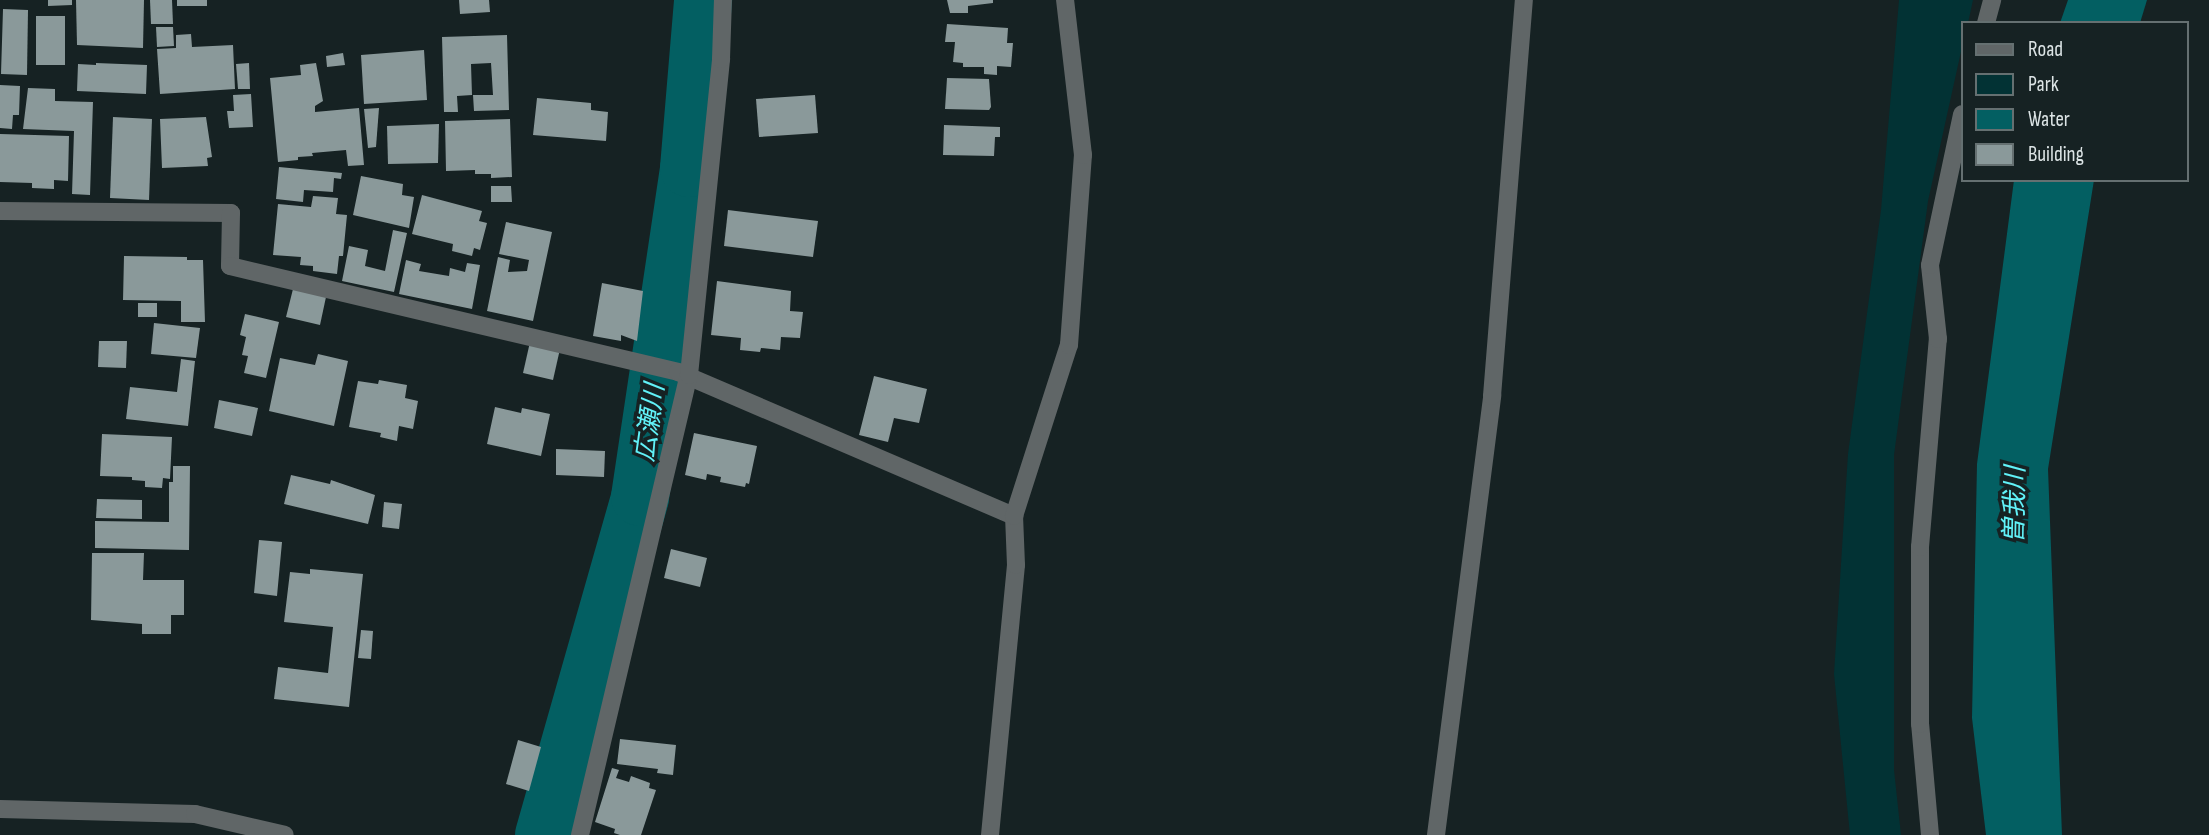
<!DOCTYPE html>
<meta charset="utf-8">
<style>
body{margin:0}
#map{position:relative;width:2209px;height:835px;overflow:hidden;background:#162223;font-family:"Sofia Sans Condensed","Noto Sans JP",sans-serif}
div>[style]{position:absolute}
.green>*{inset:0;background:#023234}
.water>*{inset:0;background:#035f62}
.river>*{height:58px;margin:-29px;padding:0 29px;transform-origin:29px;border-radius:29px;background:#035f62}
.building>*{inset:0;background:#8a999a}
.minor>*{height:18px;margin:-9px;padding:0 9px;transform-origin:9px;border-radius:9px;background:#606667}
span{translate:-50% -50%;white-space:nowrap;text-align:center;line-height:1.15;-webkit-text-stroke:7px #162223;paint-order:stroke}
.water-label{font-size:26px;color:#61f2f8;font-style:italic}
.legend{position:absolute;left:1961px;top:21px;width:228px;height:161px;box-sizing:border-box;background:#162223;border:2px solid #657071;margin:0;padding:9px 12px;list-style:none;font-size:21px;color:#dce4e5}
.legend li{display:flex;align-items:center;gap:14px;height:35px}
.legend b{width:35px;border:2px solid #657071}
</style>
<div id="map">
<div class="green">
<div style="clip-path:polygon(1899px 0,1973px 0,1968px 23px,1962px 23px,1962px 47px,1928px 201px,1894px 455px,1894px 770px,1901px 835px,1850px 835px,1834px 674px,1848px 454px,1881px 210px)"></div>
</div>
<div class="water">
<div style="clip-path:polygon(2068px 0,2147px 0,2140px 23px,2060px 23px)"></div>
<div style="clip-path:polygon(2014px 180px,2094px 180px,2048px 469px,2062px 835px,1986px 835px,1972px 718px,1977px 464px)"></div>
</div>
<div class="river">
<div style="left:544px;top:835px;width:351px;rotate:-74.1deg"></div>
<div style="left:640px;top:497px;width:333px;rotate:-81.5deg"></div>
<div style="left:689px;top:168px;width:169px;rotate:-85.2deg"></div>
</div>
<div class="building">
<div style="clip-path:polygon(48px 0,72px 0,72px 5px,48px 6px)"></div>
<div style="clip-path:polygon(76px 0,144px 0,143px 48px,77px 45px)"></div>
<div style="clip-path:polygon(150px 0,172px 0,173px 24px,151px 24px)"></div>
<div style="clip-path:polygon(177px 0,207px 0,207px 6px,177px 6px)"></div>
<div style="clip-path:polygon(459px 0,489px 0,490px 12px,460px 14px)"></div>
<div style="clip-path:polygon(947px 0,993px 0,993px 3px,968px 6px,968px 13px,950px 13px)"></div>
<div style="clip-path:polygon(3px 9px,28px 10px,27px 75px,1px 74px)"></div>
<div style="clip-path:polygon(36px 16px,65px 16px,65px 65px,36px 65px)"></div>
<div style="clip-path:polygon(947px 24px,1008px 28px,1007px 43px,1013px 43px,1011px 67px,997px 66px,997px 75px,984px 74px,984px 67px,963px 67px,963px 63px,953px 62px,955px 42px,945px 42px)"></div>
<div style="clip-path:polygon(156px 27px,173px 27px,174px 46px,157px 47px)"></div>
<div style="clip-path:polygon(191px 34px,192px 47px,233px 45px,235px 89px,160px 94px,157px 49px,176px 48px,176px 35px)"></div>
<div style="clip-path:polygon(507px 35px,509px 110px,474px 111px,473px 95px,493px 95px,491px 63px,471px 64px,472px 95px,457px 96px,458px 112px,444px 112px,442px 37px)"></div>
<div style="clip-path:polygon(424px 50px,427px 100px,364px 104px,361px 55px)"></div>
<div style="clip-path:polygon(343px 53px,345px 65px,327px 67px,326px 56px)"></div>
<div style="clip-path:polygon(96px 63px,147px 65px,146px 94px,77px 91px,78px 64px,96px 65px)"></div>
<div style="clip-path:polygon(249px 63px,250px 89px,238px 89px,236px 64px)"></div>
<div style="clip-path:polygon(316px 63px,323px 101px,315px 106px,315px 112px,359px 108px,364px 165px,348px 166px,346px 150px,312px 153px,313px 156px,298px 157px,298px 160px,278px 162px,270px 78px,301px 75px,300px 65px)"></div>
<div style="clip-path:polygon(947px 78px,989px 79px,991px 107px,989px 110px,945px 109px)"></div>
<div style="clip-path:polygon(0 85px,20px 86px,19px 115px,13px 115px,12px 129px,0 128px)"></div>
<div style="clip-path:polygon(28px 88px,55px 89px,55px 101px,93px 102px,90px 195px,72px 194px,74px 131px,23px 129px)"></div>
<div style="clip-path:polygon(251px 94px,253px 127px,229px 128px,227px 111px,234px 111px,233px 95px)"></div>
<div style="clip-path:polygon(815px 95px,818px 133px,759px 137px,756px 99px)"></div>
<div style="clip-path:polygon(537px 98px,591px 103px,591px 110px,608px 112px,606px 141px,533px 135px)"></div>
<div style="clip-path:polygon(379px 108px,376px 147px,368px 148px,364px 109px)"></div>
<div style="clip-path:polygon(113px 117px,152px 119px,149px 200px,110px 198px)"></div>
<div style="clip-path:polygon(206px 117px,212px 157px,207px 158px,208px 166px,162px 168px,160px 119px)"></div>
<div style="clip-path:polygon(510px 119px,512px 177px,491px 178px,491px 174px,475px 174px,475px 170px,446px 171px,445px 121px)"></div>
<div style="clip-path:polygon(439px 124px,438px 163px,388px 164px,387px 126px)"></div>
<div style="clip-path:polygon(944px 125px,1000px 127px,1000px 137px,995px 137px,994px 156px,943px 155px)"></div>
<div style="clip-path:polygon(0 134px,69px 136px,68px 181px,54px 180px,54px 189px,32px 188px,32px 183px,0 182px)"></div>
<div style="clip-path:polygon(279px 167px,342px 173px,341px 179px,334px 178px,333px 192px,304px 190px,303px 202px,276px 199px)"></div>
<div style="clip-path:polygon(361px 176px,403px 184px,402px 195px,414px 197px,409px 228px,353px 215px)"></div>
<div style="clip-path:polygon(491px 186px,511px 186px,512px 202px,491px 202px)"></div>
<div style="clip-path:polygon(422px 195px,482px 211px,479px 221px,487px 223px,480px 250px,474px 248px,472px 256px,452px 251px,453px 244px,412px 234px)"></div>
<div style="clip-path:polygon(313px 196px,338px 198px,336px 214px,347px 215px,343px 256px,339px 256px,337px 274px,313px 271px,313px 266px,300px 265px,301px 257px,273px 255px,278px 204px,311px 207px)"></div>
<div style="clip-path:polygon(728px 210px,818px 221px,813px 257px,724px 246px)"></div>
<div style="clip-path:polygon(506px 222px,552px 232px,533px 321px,487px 311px,498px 257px,510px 260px,508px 272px,527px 271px,529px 260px,499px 254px)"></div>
<div style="clip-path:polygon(393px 230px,407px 233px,394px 292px,342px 281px,349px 246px,368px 250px,365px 266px,385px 271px)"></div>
<div style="clip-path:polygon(124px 256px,187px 257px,187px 260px,203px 260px,205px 322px,181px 322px,181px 301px,123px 300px)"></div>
<div style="clip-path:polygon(406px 260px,421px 264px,419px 271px,449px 276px,450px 268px,465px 272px,467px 263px,480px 265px,472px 309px,399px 294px)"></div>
<div style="clip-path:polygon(717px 281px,791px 291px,790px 311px,803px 312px,800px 338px,781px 337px,780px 350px,761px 348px,760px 352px,740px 350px,741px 338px,711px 335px)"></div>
<div style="clip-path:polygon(602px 283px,643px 291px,637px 341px,621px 335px,621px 341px,593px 336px)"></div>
<div style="clip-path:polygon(293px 289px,326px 297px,320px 325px,286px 317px)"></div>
<div style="clip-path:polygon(138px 303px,157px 303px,157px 317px,138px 317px)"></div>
<div style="clip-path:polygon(245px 314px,279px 322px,266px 378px,244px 373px,248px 356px,242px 355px,246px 337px,240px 335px)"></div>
<div style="clip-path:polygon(154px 323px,200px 328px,196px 358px,151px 354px)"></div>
<div style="clip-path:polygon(99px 341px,127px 341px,126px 368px,98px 367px)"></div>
<div style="clip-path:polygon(530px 342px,560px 349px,553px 380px,523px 373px)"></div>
<div style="clip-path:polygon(318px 354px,348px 361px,334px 426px,269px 411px,280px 358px,315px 365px)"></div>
<div style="clip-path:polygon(181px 359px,195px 361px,188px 426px,126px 419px,130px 387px,177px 392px)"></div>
<div style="clip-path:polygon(874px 376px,927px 389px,919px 423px,894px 418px,888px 442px,859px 435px)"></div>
<div style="clip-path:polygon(379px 380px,407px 385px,405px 398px,418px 401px,413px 429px,399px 426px,397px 441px,380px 437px,381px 433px,349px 427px,358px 381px,378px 384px)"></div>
<div style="clip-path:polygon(219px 400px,258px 408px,252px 436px,214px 428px)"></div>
<div style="clip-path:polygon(495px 407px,521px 413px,522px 408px,550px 414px,541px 456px,487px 444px)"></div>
<div style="clip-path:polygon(694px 433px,757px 446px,749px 484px,746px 483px,745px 487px,720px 482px,721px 477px,707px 474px,706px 480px,685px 475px)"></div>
<div style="clip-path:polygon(102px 434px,172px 437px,170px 479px,163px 478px,162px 488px,145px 487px,145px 481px,132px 480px,132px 477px,100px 476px)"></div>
<div style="clip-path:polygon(556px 449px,605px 451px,604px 477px,556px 475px)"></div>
<div style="clip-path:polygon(173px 466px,190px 466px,189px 550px,95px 548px,95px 521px,169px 522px,169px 482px,173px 482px)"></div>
<div style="clip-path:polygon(291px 475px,330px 484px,331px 480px,375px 495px,368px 524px,284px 504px)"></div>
<div style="clip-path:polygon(97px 499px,142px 500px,142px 519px,96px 518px)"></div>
<div style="clip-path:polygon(384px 502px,402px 504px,399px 529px,382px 527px)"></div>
<div style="clip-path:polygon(259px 540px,282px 542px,277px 596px,254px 593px)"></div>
<div style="clip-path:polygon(671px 549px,707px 558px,700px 587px,664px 578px)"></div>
<div style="clip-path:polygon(92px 553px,144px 553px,143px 580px,184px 580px,184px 615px,171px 615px,171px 634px,142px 634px,142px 624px,91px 620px)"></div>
<div style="clip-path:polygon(310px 569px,363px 574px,349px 707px,274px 699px,278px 667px,328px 673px,333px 627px,284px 622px,290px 572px,310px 574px)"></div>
<div style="clip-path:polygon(361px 630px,373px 631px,371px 659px,358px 658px)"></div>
<div style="clip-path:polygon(620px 739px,676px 745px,673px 775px,657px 773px,658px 769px,617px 764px)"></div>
<div style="clip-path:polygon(518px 740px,541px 747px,529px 791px,506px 784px)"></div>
<div style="clip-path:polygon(612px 768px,619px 770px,616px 778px,629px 782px,631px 776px,650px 783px,649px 788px,656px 790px,641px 835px,620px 835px,614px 833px,615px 829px,595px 822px)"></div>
</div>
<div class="minor">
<div style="left:1986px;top:23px;width:24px;rotate:-75deg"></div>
<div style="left:0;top:211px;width:231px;rotate:0.5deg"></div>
<div style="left:231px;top:213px;width:53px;rotate:91.1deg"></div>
<div style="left:230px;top:266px;width:460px;rotate:13.3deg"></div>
<div style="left:678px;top:372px;width:366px;rotate:23.2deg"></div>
<div style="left:0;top:809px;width:195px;rotate:1.5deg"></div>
<div style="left:195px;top:814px;width:92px;rotate:13.1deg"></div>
<div style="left:580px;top:835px;width:473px;rotate:-76.7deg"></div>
<div style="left:689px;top:375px;width:318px;rotate:-84.2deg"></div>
<div style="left:721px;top:59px;width:59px;rotate:-88.1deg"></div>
<div style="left:990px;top:835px;width:271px;rotate:-84.5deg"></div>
<div style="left:1016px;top:565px;width:49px;rotate:-92.3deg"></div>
<div style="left:1014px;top:516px;width:180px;rotate:-72.2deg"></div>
<div style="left:1069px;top:345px;width:191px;rotate:-85.8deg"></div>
<div style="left:1083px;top:155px;width:156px;rotate:-96.6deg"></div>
<div style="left:1436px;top:835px;width:443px;rotate:-82.7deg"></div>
<div style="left:1492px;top:396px;width:397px;rotate:-85.4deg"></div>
<div style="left:1930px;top:835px;width:111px;rotate:-95.1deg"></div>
<div style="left:1920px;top:724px;width:177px;rotate:-90deg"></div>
<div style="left:1920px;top:547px;width:209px;rotate:-85.1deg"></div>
<div style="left:1938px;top:339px;width:74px;rotate:-96.2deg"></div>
<div style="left:1930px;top:265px;width:154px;rotate:-78deg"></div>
</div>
<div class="water-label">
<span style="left:651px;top:423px;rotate:-82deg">広瀬川</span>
<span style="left:2016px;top:505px;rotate:-89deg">曽我川</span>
</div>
<ul class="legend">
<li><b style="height:9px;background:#606667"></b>Road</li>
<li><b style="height:19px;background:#023234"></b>Park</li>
<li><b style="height:19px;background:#035f62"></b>Water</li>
<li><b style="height:19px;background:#8a999a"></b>Building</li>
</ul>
</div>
